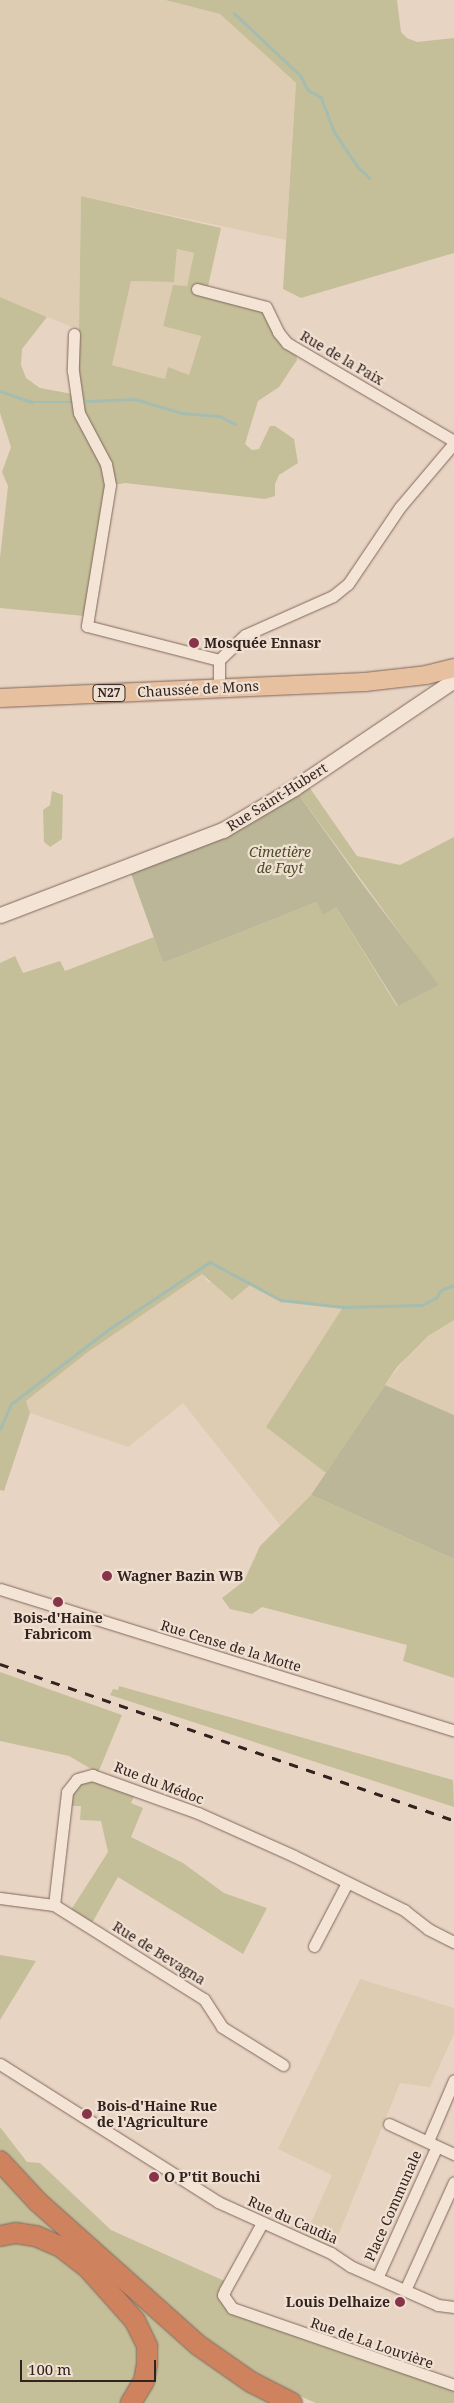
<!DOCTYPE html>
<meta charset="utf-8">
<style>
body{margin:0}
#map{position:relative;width:454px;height:2403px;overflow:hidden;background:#e8d4c3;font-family:"Noto Serif",serif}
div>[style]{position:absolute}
.farmland>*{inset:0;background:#ddccb2}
.green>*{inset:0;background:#c5bf99}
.cemetery>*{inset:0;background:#bab697}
.stream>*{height:2.5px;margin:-1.25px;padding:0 1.25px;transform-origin:1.25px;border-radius:1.25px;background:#a5bcb0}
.roads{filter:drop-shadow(0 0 1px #80675c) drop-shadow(0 0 1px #80675c)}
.street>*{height:11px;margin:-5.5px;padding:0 5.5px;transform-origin:5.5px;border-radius:5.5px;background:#f4e4d5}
.secondary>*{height:15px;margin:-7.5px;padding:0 7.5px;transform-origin:7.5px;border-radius:7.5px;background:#f4e4d5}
.primary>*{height:18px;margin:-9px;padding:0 9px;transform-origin:9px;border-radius:9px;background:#e7c09f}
.highway>*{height:20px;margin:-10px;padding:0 10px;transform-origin:10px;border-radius:10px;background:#ce825e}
.rail>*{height:2.5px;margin-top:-1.25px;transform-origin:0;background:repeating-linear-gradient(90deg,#32231f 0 9px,transparent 0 18px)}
.dots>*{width:14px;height:14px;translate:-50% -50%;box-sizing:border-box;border:2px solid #f0e0d2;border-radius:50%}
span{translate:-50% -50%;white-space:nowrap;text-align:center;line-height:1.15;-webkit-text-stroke:4.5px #f0e0d2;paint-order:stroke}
.shield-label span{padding:1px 4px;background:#f0e0d2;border:1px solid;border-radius:4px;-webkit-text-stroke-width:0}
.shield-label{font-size:12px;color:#32231f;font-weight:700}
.street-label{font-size:14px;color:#32231f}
.poi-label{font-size:14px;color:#32231f;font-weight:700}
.left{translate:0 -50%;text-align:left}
.right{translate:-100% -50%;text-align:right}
.park-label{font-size:14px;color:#4b4c28;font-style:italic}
.scale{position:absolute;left:20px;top:2360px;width:136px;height:22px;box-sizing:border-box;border:2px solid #32231f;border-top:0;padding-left:6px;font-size:15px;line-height:18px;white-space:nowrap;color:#32231f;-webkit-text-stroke:4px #f0e0d2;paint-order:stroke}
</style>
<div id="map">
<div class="farmland">
<div style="clip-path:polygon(0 0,165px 0,220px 14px,296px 83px,286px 240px,81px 196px,79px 330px,0 297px)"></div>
<div style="clip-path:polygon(177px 249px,194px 253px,187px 286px,173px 286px,163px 325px,201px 336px,189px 375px,165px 379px,112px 365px,131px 281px,174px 282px)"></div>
<div style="clip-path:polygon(202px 1274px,208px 1282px,250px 1285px,281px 1300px,343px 1307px,267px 1427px,326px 1473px,311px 1495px,280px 1525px,183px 1403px,128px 1447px,30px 1413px,26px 1401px,88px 1352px)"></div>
<div style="clip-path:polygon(454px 1320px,454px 1415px,385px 1385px,412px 1350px,442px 1325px)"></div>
<div style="clip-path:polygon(360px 1979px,454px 2008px,454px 2034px,430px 2087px,400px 2083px,331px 2253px,303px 2241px,332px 2175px,278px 2149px)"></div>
</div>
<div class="green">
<div style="clip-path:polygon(165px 0,397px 0,401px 32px,407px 38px,417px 42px,454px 38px,454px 253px,301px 298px,283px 289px,296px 83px,220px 14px)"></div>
<div style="clip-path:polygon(evenodd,81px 196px,221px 228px,207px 291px,261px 305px,296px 353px,297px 360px,279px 387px,258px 401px,245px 444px,252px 450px,259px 449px,270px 426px,275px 426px,294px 439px,298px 463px,279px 475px,275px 484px,275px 496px,265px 499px,125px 483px,114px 485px,95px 617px,0 608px,0 558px,8px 486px,2px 472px,11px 447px,0 413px,0 297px,47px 317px,22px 349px,21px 365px,26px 378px,40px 388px,78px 395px,81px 196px,177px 249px,194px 253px,187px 286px,173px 285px,163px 326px,201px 336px,189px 375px,168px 367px,165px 379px,112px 365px,131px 281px,174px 282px,177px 249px)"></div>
<div style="clip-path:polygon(305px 781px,357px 856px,400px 865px,454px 837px,454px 1320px,428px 1336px,397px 1367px,326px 1473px,266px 1427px,343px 1307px,281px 1300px,250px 1285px,232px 1300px,202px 1274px,88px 1352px,26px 1401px,30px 1413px,4px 1491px,0 1490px,0 963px,15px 956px,23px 973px,60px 961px,65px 971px,154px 937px,163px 963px,317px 902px,336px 907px,397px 1006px,438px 985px,294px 788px)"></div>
<div style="clip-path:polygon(52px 791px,63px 795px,62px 839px,50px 847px,44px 842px,43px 810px,50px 805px)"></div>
<div style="clip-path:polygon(311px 1495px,454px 1559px,454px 1678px,403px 1661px,407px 1645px,262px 1607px,252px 1614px,230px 1609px,222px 1598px,244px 1581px,260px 1546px)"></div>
<div style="clip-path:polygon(0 1672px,122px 1715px,98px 1773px,69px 1756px,0 1741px)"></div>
<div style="clip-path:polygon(119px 1686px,453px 1780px,454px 1807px,110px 1695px,113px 1689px,118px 1690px)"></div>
<div style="clip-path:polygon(87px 1775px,137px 1790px,131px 1803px,143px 1808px,131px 1837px,183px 1863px,224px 1893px,267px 1908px,243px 1954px,118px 1877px,92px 1923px,71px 1910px,108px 1852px,101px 1821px,80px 1820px,81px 1806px,66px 1806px,67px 1792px)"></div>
<div style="clip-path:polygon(0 1955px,36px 1961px,0 2020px)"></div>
<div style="clip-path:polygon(0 2127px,27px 2162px,40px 2163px,111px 2230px,229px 2283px,228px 2303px,454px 2385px,454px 2403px,316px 2403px,274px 2385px,214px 2347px,44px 2195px,0 2149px)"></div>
<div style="clip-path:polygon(0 2170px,282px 2403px,140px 2403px,153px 2364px,107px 2278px,0 2229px)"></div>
<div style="clip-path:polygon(12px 2239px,61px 2254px,122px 2311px,139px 2345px,139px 2372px,121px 2403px,0 2403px,0 2241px)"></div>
</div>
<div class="cemetery">
<div style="clip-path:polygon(294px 788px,364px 886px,439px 985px,398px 1006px,336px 907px,323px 915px,317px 902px,163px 963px,129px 868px)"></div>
<div style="clip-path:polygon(385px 1385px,454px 1415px,454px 1559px,311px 1495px)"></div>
</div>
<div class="stream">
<div style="left:234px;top:13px;width:92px;rotate:43.2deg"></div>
<div style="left:301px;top:76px;width:16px;rotate:63deg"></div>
<div style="left:308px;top:90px;width:15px;rotate:28deg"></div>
<div style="left:321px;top:97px;width:39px;rotate:69deg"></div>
<div style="left:335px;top:133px;width:41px;rotate:55.9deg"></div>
<div style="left:358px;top:167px;width:16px;rotate:43deg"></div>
<div style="left:0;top:391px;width:34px;rotate:19deg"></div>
<div style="left:32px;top:402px;width:41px"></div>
<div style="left:87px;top:401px;width:48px;rotate:-2.4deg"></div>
<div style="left:135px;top:399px;width:49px;rotate:16.6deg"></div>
<div style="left:182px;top:413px;width:38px;rotate:5deg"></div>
<div style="left:220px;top:416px;width:17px;rotate:28deg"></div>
<div style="left:0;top:1429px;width:27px;rotate:-66deg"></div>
<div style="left:11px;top:1404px;width:123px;rotate:-37.4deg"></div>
<div style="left:109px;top:1329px;width:121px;rotate:-33.6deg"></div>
<div style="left:210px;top:1262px;width:81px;rotate:28.2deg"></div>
<div style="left:281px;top:1300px;width:62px;rotate:6.4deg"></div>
<div style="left:343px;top:1307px;width:79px;rotate:-1.5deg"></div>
<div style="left:422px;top:1305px;width:16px;rotate:-27deg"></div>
<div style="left:436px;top:1298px;width:9px;rotate:-58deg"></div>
<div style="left:441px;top:1290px;width:14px;rotate:-21deg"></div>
</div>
<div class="roads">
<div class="street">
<div style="left:197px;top:289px;width:71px;rotate:14.6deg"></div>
<div style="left:266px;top:307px;width:28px;rotate:64deg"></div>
<div style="left:278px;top:332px;width:14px;rotate:51deg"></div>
<div style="left:287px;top:343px;width:194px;rotate:30.4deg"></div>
<div style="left:74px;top:334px;width:37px;rotate:92deg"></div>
<div style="left:73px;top:371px;width:42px;rotate:81.9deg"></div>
<div style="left:79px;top:413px;width:58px;rotate:62.1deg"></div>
<div style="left:106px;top:464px;width:21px;rotate:79deg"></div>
<div style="left:110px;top:485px;width:143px;rotate:99.3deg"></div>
<div style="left:87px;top:626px;width:136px;rotate:14.4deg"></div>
<div style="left:219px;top:688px;width:28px;rotate:-90deg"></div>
<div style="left:219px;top:660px;width:36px;rotate:-44deg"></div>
<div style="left:245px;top:635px;width:96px;rotate:-23.9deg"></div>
<div style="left:333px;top:596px;width:19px;rotate:-39deg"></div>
<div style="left:348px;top:584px;width:93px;rotate:-56deg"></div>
<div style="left:400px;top:507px;width:84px;rotate:-49.8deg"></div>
<div style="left:0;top:1589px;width:475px;rotate:17.3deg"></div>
<div style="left:0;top:1898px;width:54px;rotate:7.4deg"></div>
<div style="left:54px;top:1905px;width:177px;rotate:32.1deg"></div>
<div style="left:204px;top:1999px;width:33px;rotate:57deg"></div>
<div style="left:222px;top:2027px;width:72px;rotate:31.9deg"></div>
<div style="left:54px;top:1905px;width:114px;rotate:-83.4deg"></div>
<div style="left:67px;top:1792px;width:16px;rotate:-52deg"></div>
<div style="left:77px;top:1779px;width:16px;rotate:-15deg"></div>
<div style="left:92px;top:1775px;width:113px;rotate:19.7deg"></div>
<div style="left:198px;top:1813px;width:105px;rotate:24.1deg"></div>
<div style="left:294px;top:1856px;width:123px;rotate:26.1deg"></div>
<div style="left:404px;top:1910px;width:31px;rotate:38deg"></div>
<div style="left:428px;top:1929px;width:29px;rotate:27deg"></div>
<div style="left:314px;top:1946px;width:71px;rotate:-62.4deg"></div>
<div style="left:0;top:2064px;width:258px;rotate:32.3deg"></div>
<div style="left:218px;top:2202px;width:124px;rotate:24.3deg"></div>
<div style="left:331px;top:2253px;width:23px;rotate:34deg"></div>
<div style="left:350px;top:2266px;width:96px;rotate:23.9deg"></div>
<div style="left:438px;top:2305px;width:16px;rotate:7deg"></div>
<div style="left:389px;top:2124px;width:72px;rotate:24.8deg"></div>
<div style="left:428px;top:2141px;width:66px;rotate:-66.9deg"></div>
<div style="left:262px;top:2223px;width:77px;rotate:118.9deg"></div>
<div style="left:225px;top:2290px;width:5px;rotate:112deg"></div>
<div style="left:223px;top:2295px;width:16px;rotate:55deg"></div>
<div style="left:232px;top:2308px;width:235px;rotate:19.1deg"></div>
<div style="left:378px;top:2276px;width:141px;rotate:-65.6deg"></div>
<div style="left:406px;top:2288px;width:116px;rotate:-65.6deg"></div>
</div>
<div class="secondary">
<div style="left:0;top:915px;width:239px;rotate:-20.9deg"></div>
<div style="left:223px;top:830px;width:82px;rotate:-30.6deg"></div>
<div style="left:294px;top:788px;width:193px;rotate:-34deg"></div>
</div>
<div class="primary">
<div style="left:0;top:698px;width:365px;rotate:-2.5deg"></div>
<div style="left:365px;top:682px;width:61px;rotate:-6.5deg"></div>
<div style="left:426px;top:675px;width:29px;rotate:-14deg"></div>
</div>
<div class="highway">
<div style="left:0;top:2161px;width:56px;rotate:47.2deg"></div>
<div style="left:38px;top:2202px;width:215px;rotate:41.8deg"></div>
<div style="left:198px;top:2345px;width:65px;rotate:34.9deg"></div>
<div style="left:251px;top:2382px;width:46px;rotate:27.1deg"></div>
<div style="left:0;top:2236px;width:16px;rotate:-11deg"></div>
<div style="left:16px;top:2233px;width:20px;rotate:9deg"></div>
<div style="left:36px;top:2236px;width:27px;rotate:24deg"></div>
<div style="left:61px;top:2247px;width:34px;rotate:38deg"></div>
<div style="left:88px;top:2268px;width:71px;rotate:48.4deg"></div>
<div style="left:135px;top:2321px;width:28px;rotate:64deg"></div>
<div style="left:147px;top:2346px;width:18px;rotate:90deg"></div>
<div style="left:147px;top:2364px;width:17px;rotate:100deg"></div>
<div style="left:144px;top:2381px;width:26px;rotate:121deg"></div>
</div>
</div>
<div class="rail">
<div style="left:0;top:1664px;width:480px;rotate:19deg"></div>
</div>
<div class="dots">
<div style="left:194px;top:643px;background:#883448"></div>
<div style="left:107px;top:1576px;background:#883448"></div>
<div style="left:58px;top:1602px;background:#883448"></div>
<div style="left:87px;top:2114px;background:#883448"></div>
<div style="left:154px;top:2177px;background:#883448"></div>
<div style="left:400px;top:2302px;background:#883448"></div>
</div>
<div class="shield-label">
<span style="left:109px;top:693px">N27</span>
</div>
<div class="street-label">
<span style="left:342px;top:358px;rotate:30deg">Rue de la Paix</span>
<span style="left:198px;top:689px;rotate:-3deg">Chaussée de Mons</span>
<span style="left:277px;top:797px;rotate:-32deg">Rue Saint-Hubert</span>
<span style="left:231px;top:1646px;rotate:17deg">Rue Cense de la Motte</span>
<span style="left:159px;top:1783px;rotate:21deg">Rue du Médoc</span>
<span style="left:159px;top:1953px;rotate:32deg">Rue de Bevagna</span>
<span style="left:393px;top:2206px;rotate:-66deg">Place Communale</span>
<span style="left:293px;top:2220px;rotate:24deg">Rue du Caudia</span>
<span style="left:372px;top:2343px;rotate:19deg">Rue de La Louvière</span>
</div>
<div class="poi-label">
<span class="left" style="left:204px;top:643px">Mosquée Ennasr</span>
<span class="left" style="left:117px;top:1576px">Wagner Bazin WB</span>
<span style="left:58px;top:1626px">Bois-d'Haine<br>Fabricom</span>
<span class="left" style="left:97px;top:2114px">Bois-d'Haine Rue<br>de l'Agriculture</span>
<span class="left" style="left:164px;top:2177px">O P'tit Bouchi</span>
<span class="right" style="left:390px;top:2302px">Louis Delhaize</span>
</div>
<div class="park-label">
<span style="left:280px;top:860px">Cimetière<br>de Fayt</span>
</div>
<div class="scale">100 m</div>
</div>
